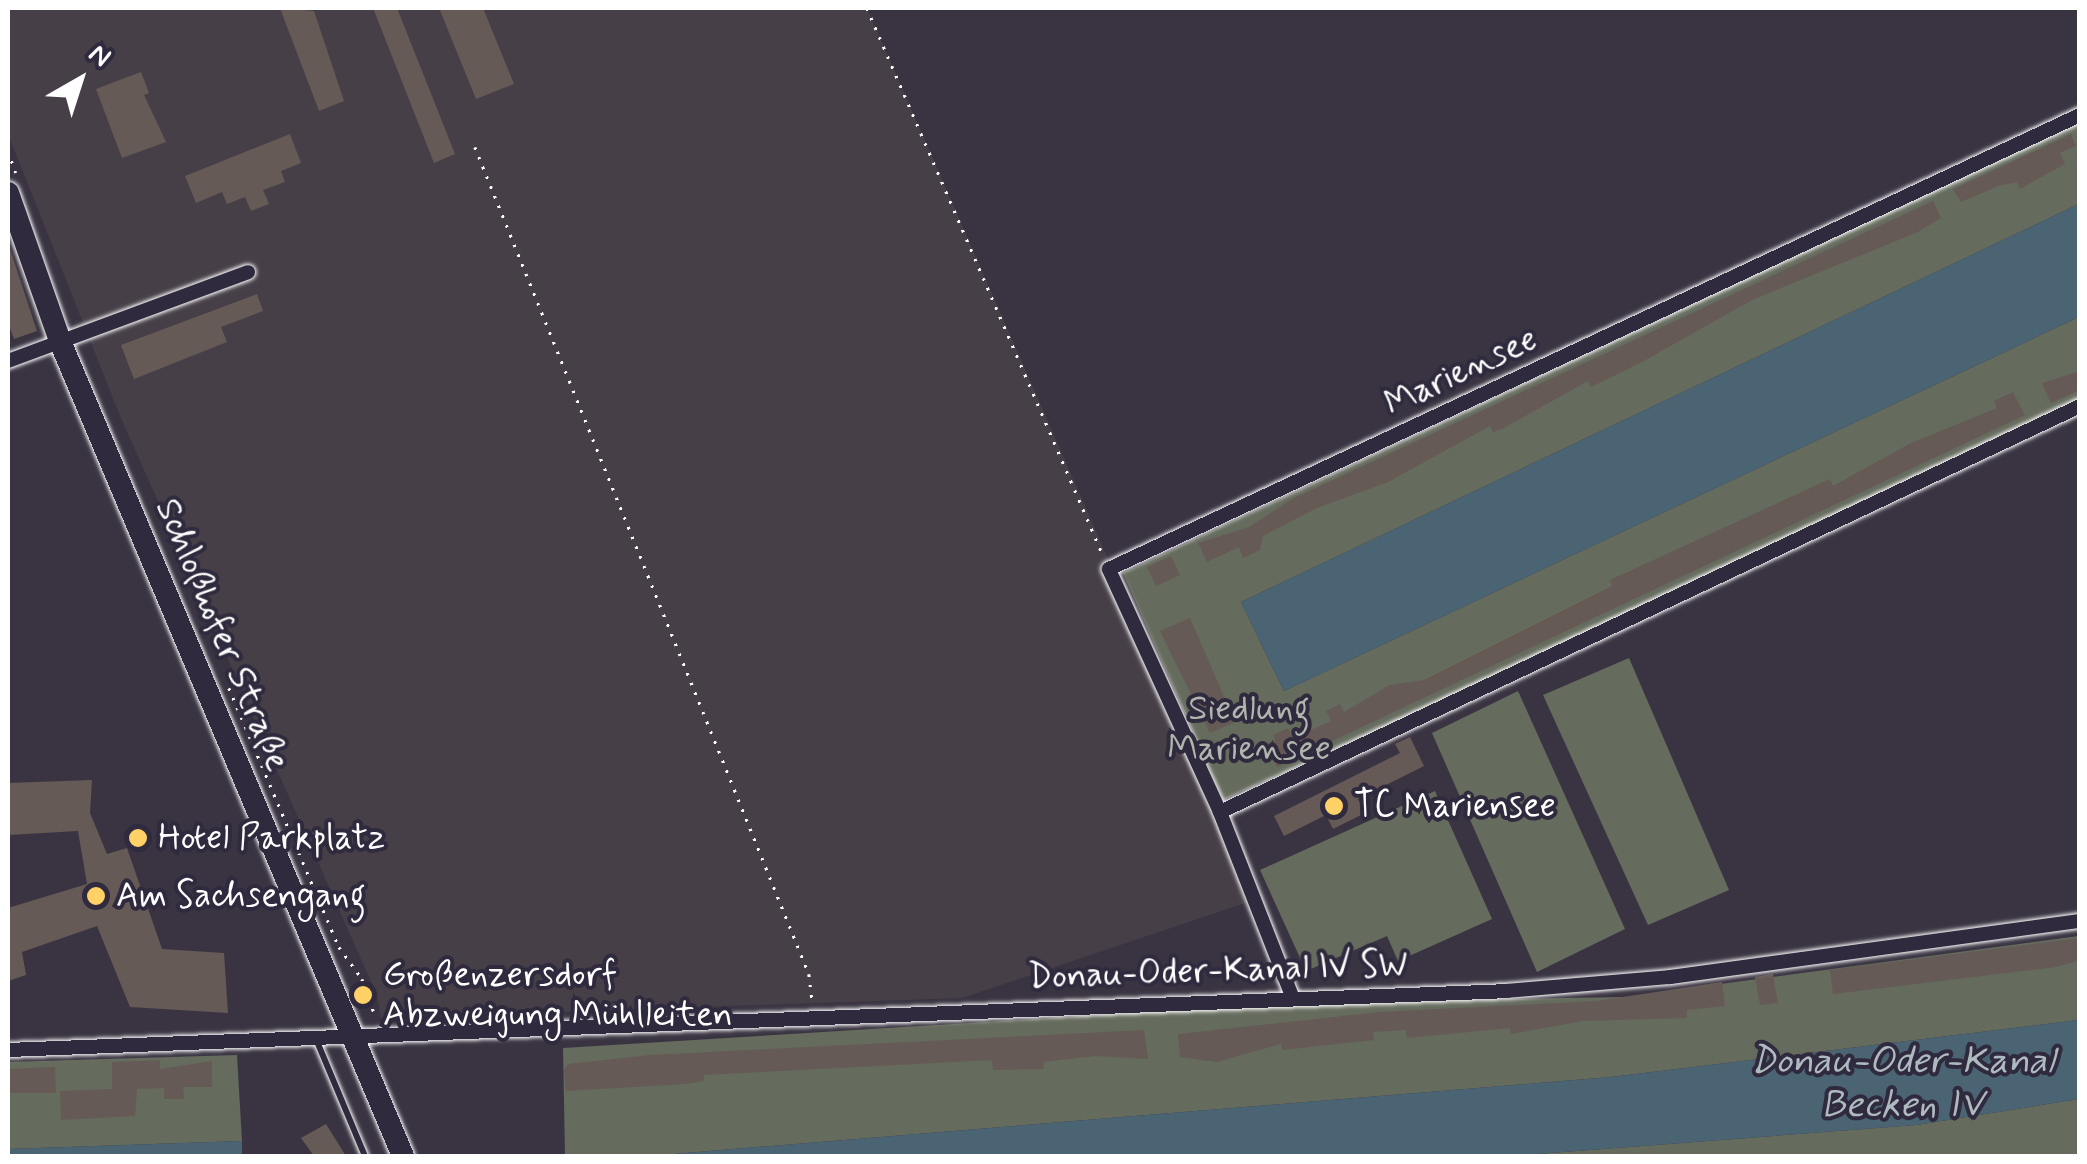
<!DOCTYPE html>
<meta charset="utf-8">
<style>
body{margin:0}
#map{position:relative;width:2087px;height:1164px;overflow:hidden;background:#3a3442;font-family:Mynerve,sans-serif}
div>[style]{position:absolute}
.built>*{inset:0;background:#473f48}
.green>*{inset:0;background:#656b5d}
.water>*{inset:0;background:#4b6473}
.building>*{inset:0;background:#665a56}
.path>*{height:2.5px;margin-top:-1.25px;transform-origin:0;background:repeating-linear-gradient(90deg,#fff 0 2.5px,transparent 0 10.5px)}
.roads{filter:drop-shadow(0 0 2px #fff) drop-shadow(0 0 2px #fff)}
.lane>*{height:6px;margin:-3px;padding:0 3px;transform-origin:3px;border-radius:3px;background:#2f2a3d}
.street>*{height:14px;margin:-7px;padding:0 7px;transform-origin:7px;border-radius:7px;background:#2f2a3d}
.primary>*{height:22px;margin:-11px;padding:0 11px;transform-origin:11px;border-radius:11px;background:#2f2a3d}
.dots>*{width:28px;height:28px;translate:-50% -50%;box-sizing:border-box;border:5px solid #2f2a3d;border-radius:50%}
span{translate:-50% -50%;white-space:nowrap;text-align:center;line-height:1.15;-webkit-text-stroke:8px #2f2a3d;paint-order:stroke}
.street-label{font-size:35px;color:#fff}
.park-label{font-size:35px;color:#b2b5ae}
.poi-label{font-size:35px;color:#fff}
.left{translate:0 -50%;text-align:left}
.water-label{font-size:38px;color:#aeb9c0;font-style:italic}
.frame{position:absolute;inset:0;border:10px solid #fff;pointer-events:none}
.north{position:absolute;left:30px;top:30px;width:100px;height:100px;-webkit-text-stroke:8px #2f2a3d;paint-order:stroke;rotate:39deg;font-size:28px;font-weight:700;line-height:40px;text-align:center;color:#fff}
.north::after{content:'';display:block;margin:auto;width:35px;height:45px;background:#fff;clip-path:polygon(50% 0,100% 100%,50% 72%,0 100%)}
</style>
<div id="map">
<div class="built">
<div style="clip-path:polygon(8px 8px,867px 8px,1257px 899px,962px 998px,381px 1018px,377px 995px,121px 418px,8px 134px)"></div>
</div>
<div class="green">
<div style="clip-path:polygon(2079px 122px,2079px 204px,1241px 602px,1284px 691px,2079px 317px,2079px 412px,1223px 800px,1123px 573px)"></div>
<div style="clip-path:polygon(1629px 658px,1729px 890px,1648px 925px,1543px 695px)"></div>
<div style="clip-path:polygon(1518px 691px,1625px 929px,1537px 972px,1432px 733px)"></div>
<div style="clip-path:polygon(1435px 791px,1492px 919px,1398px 961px,1387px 936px,1306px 971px,1260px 870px)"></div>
<div style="clip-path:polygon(2079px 936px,2079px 1020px,1611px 1077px,649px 1156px,565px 1156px,563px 1048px,1297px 1003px,1624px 997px)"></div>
<div style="clip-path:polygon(237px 1055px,242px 1141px,8px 1149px,8px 1062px)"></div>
<div style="clip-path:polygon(2079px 1099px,2079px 1156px,1512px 1156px,1916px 1125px)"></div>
</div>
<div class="water">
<div style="clip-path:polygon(2079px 204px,2079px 317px,1284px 691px,1241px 602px)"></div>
<div style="clip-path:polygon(2079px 1020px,2079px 1099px,1916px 1125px,1512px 1156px,649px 1156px,1611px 1077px)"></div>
<div style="clip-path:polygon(242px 1141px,242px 1156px,8px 1156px,8px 1149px)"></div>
</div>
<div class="building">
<div style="clip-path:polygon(280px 8px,314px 11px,344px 101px,319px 111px)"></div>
<div style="clip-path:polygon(373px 8px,397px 8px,455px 154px,434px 163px)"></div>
<div style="clip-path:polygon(439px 8px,483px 8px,514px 84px,476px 99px)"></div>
<div style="clip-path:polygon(141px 72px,149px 93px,144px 95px,166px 142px,122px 158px,96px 89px)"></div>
<div style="clip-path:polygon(290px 134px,301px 163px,281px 171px,285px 182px,263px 190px,269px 204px,251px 211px,245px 197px,227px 204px,222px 192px,196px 203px,185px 176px)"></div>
<div style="clip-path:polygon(2071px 134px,2076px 146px,2060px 153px,2065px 164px,2020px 189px,2017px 182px,1998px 186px,1961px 202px,1953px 189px)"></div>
<div style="clip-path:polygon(1933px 201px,1941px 218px,1918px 232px,1752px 300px,1642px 362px,1591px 387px,1588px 381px,1502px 429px,1493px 432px,1490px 426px,1388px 482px,1317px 508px,1263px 536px,1260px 550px,1243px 558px,1239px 547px,1207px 562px,1198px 543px,1249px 527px,1292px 499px)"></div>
<div style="clip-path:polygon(8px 243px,37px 331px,14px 339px,8px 323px)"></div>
<div style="clip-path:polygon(257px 294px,263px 311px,221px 327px,227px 342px,134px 379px,121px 345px)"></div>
<div style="clip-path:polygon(2080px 371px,2080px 390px,2051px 403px,2042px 383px)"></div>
<div style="clip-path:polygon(2013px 392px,2025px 415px,1277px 767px,1267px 744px,1275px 740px,1273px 735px,1288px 728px,1292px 736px,1302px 734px,1331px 721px,1326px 711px,1340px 704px,1344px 712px,1390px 685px,1424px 680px,1612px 586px,1610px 580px,1830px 479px,1833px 486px,1911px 443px,1997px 408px,1994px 401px)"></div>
<div style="clip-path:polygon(1171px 556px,1180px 575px,1156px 586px,1147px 567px)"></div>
<div style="clip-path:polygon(1190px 618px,1235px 722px,1210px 733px,1160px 631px)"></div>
<div style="clip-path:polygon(1410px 737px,1424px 766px,1358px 799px,1365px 813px,1333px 829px,1326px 815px,1284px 836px,1274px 816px,1400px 753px,1395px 744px)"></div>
<div style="clip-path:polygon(92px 780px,90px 813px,107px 854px,127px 848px,162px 949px,224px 953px,228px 1013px,130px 1007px,97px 926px,22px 952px,26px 975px,8px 981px,8px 908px,87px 884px,78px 831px,8px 835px,8px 783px)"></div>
<div style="clip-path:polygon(2078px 938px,2080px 960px,2056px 967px,1833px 994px,1830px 970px)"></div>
<div style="clip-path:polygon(1773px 974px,1778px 1003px,1760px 1005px,1755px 977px)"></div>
<div style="clip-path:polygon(1722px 982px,1725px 1006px,1687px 1010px,1687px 1018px,1583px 1021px,1511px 1034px,1510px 1028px,1407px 1038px,1406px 1030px,1373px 1032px,1374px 1040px,1282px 1050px,1281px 1044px,1217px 1062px,1180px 1057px,1178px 1034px,1380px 1012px,1597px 1001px)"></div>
<div style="clip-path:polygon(1144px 1030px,1148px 1059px,1096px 1056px,1043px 1062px,1044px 1069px,993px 1070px,992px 1060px,704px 1075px,704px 1081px,686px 1084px,566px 1091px,564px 1070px,568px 1064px,650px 1055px)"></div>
<div style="clip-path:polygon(160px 1060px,160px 1069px,212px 1061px,212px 1087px,183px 1087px,184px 1099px,164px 1099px,164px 1088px,137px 1089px,135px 1116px,61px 1120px,60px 1091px,112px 1089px,112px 1062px)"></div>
<div style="clip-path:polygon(55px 1067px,56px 1093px,8px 1093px,8px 1069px)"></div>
<div style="clip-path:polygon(326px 1124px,346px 1156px,314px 1156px,301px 1138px)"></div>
</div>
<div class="path">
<div style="left:867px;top:8px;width:594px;rotate:66.67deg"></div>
<div style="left:475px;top:147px;width:892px;rotate:68.01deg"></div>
<div style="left:809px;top:974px;width:26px;rotate:83deg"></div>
<div style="left:8px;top:151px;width:23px;rotate:70deg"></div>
<div style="left:229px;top:688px;width:281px;rotate:67deg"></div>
<div style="left:339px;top:947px;width:39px;rotate:54deg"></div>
<div style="left:362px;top:979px;width:41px;rotate:70.3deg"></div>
</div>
<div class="roads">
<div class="lane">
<div style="left:316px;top:1039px;width:127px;rotate:67.3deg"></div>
</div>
<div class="street">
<div style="left:8px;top:361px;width:256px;rotate:-20.3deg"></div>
<div style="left:1220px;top:812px;width:951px;rotate:-25.27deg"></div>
<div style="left:1292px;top:996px;width:198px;rotate:-111.4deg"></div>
<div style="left:1220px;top:812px;width:267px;rotate:-114.6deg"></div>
<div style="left:1109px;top:569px;width:1072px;rotate:-25.06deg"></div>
<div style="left:8px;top:1050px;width:1500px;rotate:-2.25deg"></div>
<div style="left:1507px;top:991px;width:164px;rotate:-4.9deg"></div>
<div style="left:1670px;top:977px;width:414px;rotate:-7.8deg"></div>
</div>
<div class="primary">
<div style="left:8px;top:193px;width:162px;rotate:70.6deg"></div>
<div style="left:62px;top:346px;width:879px;rotate:67.17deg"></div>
</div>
</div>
<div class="dots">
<div style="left:1334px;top:806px;background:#ffd166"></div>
<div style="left:138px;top:838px;background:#ffd166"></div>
<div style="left:96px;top:896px;background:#ffd166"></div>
<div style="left:363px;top:995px;background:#ffd166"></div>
</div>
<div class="street-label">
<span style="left:1461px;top:372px;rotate:-25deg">Mariensee</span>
<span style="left:222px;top:635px;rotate:67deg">Schloßhofer Straße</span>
<span style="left:1218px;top:971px;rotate:-2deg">Donau-Oder-Kanal IV SW</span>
</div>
<div class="park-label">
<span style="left:1249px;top:729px">Siedlung<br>Mariensee</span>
</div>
<div class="poi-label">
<span class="left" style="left:1354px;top:806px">TC Mariensee</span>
<span class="left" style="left:158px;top:838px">Hotel Parkplatz</span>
<span class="left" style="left:116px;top:896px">Am Sachsengang</span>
<span class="left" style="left:383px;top:995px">Großenzersdorf<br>Abzweigung Mühlleiten</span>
</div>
<div class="water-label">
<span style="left:1902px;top:1084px">Donau-Oder-Kanal<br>Becken IV</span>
</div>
<div class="frame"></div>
<div class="north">N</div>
</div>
